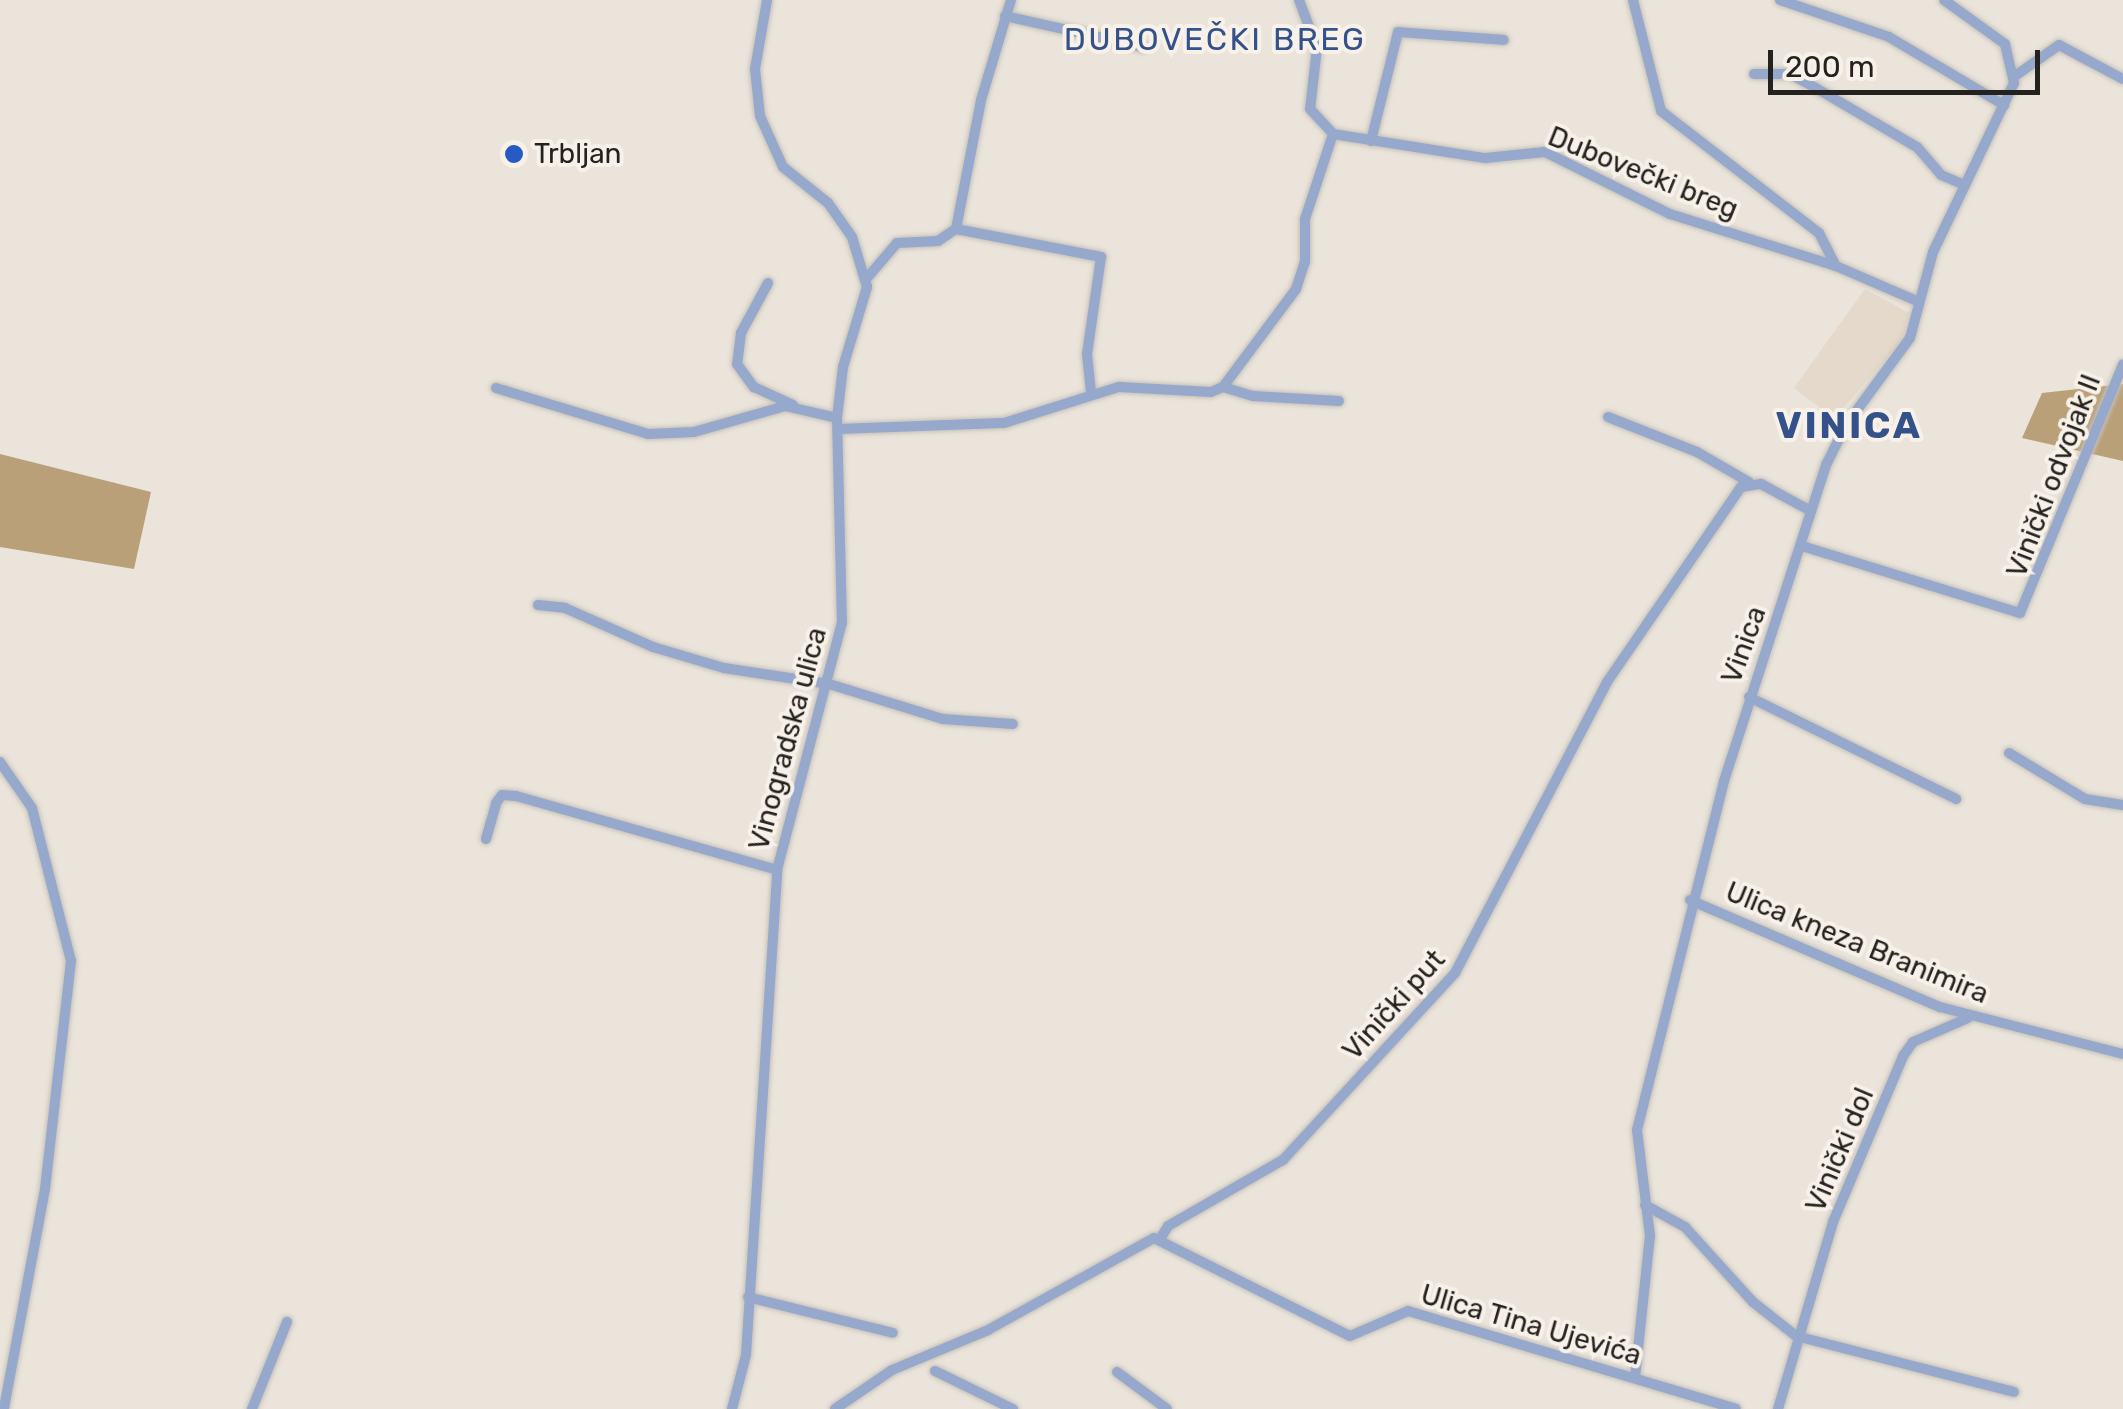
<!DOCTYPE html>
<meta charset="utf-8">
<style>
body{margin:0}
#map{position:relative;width:2123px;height:1409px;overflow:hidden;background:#eae4db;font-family:Rubik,sans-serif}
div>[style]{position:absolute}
.built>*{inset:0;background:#e4d9ca}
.forest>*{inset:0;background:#baa079}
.roads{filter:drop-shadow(0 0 2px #c6c1b9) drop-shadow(0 0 2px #c6c1b9)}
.street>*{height:10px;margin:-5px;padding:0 5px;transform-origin:5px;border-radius:5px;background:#96a9cc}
.dots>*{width:28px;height:28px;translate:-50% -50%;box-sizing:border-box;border:5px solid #f7f1e9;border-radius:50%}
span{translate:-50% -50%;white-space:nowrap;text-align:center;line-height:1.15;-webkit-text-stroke:8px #f7f1e9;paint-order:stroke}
.poi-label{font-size:28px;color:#24221e}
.left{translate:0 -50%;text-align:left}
.street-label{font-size:28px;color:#24221e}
.quarter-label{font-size:32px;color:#34518a;letter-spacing:2.5px}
.district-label{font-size:38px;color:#34518a;font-weight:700;letter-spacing:2.5px}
.scale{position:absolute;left:1768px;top:50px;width:272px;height:45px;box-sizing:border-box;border:5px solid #24221e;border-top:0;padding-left:12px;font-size:30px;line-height:35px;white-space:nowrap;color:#24221e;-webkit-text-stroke:8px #f7f1e9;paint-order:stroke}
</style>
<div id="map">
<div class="built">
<div style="clip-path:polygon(1865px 289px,1909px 313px,1902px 340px,1840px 412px,1828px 414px,1794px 388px)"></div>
</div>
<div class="forest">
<div style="clip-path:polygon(2123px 384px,2123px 461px,2022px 438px,2042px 393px)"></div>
<div style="clip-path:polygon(0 454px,151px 492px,134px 569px,0 547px)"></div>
</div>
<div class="roads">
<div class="street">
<div style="left:1299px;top:0;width:51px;rotate:69.4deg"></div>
<div style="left:1317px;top:48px;width:61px;rotate:96.5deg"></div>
<div style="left:1310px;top:109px;width:34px;rotate:47deg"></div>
<div style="left:1333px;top:134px;width:154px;rotate:9deg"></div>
<div style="left:1485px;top:158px;width:60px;rotate:-5.7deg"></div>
<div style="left:1545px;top:152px;width:140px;rotate:26.4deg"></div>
<div style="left:1670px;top:214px;width:174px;rotate:17.4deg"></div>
<div style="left:1836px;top:266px;width:90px;rotate:23.4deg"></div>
<div style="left:1633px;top:0;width:114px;rotate:75.8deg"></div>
<div style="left:1661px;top:111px;width:200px;rotate:37.7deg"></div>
<div style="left:1819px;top:233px;width:37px;rotate:63deg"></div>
<div style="left:1780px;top:0;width:115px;rotate:18.7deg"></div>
<div style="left:1889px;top:37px;width:134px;rotate:30.6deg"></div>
<div style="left:1005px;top:16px;width:142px;rotate:12.6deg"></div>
<div style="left:1754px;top:74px;width:36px"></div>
<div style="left:1790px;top:74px;width:21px;rotate:28deg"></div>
<div style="left:1809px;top:84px;width:125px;rotate:30.3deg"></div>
<div style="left:1917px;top:147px;width:37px;rotate:49deg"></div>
<div style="left:1941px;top:175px;width:25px;rotate:23deg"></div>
<div style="left:2015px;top:76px;width:54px;rotate:-35.2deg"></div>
<div style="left:2059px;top:45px;width:72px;rotate:28deg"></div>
<div style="left:1371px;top:141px;width:112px;rotate:-76.1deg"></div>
<div style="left:1398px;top:32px;width:106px;rotate:4.3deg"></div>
<div style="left:956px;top:229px;width:148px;rotate:10.9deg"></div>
<div style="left:1101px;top:257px;width:98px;rotate:98.2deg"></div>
<div style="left:1087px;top:354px;width:37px;rotate:84deg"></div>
<div style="left:867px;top:278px;width:46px;rotate:-49.4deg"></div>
<div style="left:897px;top:243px;width:41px;rotate:-2.8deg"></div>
<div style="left:938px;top:241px;width:22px;rotate:-34deg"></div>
<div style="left:956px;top:229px;width:131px;rotate:-79deg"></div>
<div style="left:981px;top:100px;width:104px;rotate:-73.3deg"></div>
<div style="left:768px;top:283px;width:57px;rotate:118.4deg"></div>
<div style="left:741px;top:333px;width:31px;rotate:97deg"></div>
<div style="left:737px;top:364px;width:29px;rotate:54deg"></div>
<div style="left:754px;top:387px;width:43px;rotate:24.8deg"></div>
<div style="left:1223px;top:387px;width:122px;rotate:-53.3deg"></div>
<div style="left:1296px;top:289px;width:28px;rotate:-72deg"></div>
<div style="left:1305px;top:262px;width:43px;rotate:-90deg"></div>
<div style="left:1305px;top:219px;width:89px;rotate:-71.8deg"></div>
<div style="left:496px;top:388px;width:159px;rotate:16.8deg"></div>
<div style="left:648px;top:434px;width:46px;rotate:-2.5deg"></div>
<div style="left:694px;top:432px;width:95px;rotate:-15.9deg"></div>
<div style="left:785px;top:406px;width:53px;rotate:13deg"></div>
<div style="left:1608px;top:417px;width:96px;rotate:21.5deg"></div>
<div style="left:1697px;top:452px;width:60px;rotate:30deg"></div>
<div style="left:838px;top:429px;width:166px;rotate:-2.1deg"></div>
<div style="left:1004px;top:423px;width:121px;rotate:-17.4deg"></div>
<div style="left:1119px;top:387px;width:92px;rotate:3.1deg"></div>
<div style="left:1211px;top:392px;width:13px;rotate:-23deg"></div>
<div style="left:1223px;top:387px;width:31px;rotate:17deg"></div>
<div style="left:1253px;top:396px;width:86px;rotate:3.3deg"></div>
<div style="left:1802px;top:546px;width:228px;rotate:17.1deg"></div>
<div style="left:2020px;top:613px;width:269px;rotate:-67.5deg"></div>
<div style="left:538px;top:605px;width:27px;rotate:6deg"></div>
<div style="left:565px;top:608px;width:96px;rotate:23.9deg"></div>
<div style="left:653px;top:647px;width:74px;rotate:16.5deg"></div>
<div style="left:724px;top:668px;width:106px;rotate:8.7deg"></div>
<div style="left:829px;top:684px;width:119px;rotate:17.1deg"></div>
<div style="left:943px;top:719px;width:70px;rotate:4.1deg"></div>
<div style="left:1749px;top:697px;width:231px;rotate:26.2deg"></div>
<div style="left:2009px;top:753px;width:89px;rotate:31.2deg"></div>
<div style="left:2085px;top:799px;width:38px;rotate:9deg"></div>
<div style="left:0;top:762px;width:56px;rotate:55.2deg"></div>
<div style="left:32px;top:808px;width:158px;rotate:75.7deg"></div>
<div style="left:71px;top:961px;width:229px;rotate:96.5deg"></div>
<div style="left:45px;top:1189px;width:224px;rotate:100.6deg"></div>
<div style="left:486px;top:839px;width:37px;rotate:-74deg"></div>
<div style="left:496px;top:803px;width:10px;rotate:-53deg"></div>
<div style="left:502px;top:795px;width:14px;rotate:4deg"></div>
<div style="left:516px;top:796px;width:271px;rotate:15.8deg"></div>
<div style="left:1690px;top:900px;width:272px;rotate:23.2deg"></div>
<div style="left:1940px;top:1007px;width:189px;rotate:14.4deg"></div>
<div style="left:1645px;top:1205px;width:46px;rotate:28.8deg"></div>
<div style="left:1685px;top:1227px;width:101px;rotate:47.8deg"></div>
<div style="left:1753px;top:1302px;width:55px;rotate:38.3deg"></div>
<div style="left:1796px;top:1336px;width:225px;rotate:14.4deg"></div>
<div style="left:1160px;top:1239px;width:15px;rotate:-58deg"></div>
<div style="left:1168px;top:1226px;width:133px;rotate:-29.9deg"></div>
<div style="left:1283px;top:1160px;width:254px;rotate:-47.4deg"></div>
<div style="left:1455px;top:973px;width:328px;rotate:-62.4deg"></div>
<div style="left:1607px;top:682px;width:237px;rotate:-55.5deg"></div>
<div style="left:1741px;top:487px;width:20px;rotate:-9deg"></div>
<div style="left:1761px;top:484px;width:57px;rotate:28.4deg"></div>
<div style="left:748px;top:1297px;width:149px;rotate:13.9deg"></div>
<div style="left:935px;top:1371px;width:87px;rotate:26deg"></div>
<div style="left:1117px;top:1372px;width:62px;rotate:36.5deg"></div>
<div style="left:1635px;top:1378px;width:143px;rotate:-84deg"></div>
<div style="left:1650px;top:1236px;width:107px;rotate:-97deg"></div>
<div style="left:1637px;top:1130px;width:360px;rotate:-76deg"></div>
<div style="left:1724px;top:781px;width:332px;rotate:-72.1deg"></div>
<div style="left:1826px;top:465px;width:45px;rotate:-63.4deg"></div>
<div style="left:1846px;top:425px;width:108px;rotate:-53.7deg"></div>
<div style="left:1910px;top:338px;width:89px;rotate:-75deg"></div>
<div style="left:1933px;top:252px;width:187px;rotate:-64.4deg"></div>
<div style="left:2014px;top:83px;width:40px;rotate:-103deg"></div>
<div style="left:2005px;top:44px;width:75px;rotate:-144.2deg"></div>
<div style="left:252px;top:1409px;width:94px;rotate:-68.1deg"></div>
<div style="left:732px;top:1409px;width:56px;rotate:-75.5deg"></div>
<div style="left:746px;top:1355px;width:486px;rotate:-86.3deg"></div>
<div style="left:777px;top:870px;width:255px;rotate:-75.3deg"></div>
<div style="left:842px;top:623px;width:205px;rotate:-91.4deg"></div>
<div style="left:837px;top:418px;width:51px;rotate:-83.3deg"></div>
<div style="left:843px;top:367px;width:84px;rotate:-73.3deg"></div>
<div style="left:867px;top:287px;width:52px;rotate:-106.7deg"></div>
<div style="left:852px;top:237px;width:42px;rotate:-125.2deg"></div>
<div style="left:828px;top:203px;width:58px;rotate:-141.3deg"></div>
<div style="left:783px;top:167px;width:56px;rotate:-114.3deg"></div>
<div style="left:760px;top:116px;width:47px;rotate:-96.1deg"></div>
<div style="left:755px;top:69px;width:70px;rotate:-80.1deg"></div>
<div style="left:835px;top:1409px;width:69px;rotate:-34.4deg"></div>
<div style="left:892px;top:1370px;width:104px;rotate:-22.6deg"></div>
<div style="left:988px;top:1330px;width:190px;rotate:-29deg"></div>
<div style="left:1154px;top:1238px;width:219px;rotate:26.6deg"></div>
<div style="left:1350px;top:1336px;width:63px;rotate:-23.3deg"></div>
<div style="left:1408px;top:1311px;width:342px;rotate:16.6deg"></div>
<div style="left:1778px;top:1409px;width:195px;rotate:-73.6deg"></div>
<div style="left:1833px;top:1222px;width:180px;rotate:-67.1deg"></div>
<div style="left:1903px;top:1056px;width:17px;rotate:-54deg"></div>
<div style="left:1913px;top:1042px;width:60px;rotate:-23.6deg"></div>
</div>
</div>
<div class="dots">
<div style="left:514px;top:154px;background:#255ac7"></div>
</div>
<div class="poi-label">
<span class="left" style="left:534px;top:154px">Trbljan</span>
</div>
<div class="street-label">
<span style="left:1643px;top:173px;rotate:22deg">Dubovečki breg</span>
<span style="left:2054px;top:476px;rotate:-69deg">Vinički odvojak II</span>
<span style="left:1744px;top:645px;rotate:-70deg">Vinica</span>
<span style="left:788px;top:739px;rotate:-75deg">Vinogradska ulica</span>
<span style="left:1857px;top:943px;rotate:22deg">Ulica kneza Branimira</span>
<span style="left:1394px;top:1005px;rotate:-48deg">Vinički put</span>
<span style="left:1840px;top:1150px;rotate:-67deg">Vinički dol</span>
<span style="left:1531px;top:1325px;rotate:16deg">Ulica Tina Ujevića</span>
</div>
<div class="quarter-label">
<span style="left:1215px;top:39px">DUBOVEČKI BREG</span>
</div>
<div class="district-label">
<span style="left:1849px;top:426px">VINICA</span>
</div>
<div class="scale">200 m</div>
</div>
